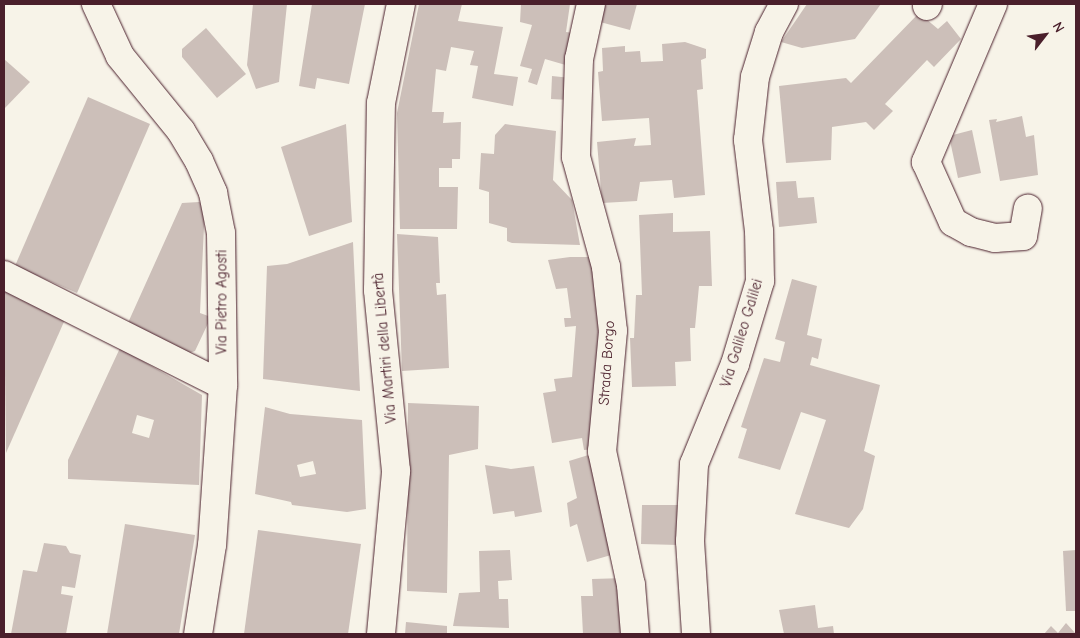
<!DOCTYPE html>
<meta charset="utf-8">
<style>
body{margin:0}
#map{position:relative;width:1080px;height:638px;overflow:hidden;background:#f7f3e8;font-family:"Comic Neue",sans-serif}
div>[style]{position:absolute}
.building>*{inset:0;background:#ccbfb9}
.roads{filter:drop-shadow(0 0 1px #4a1f2b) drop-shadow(0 0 1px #4a1f2b)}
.minor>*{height:28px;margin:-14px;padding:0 14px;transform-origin:14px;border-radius:14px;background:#f7f3e8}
.major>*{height:28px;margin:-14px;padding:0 14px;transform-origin:14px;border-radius:14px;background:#f7f3e8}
span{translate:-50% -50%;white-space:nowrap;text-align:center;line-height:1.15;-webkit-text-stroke:4.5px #f7f3e8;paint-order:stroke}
.street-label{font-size:15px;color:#4a1f2b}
.frame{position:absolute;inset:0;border:5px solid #4a1f2b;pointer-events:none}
.north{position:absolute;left:1020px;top:10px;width:50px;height:50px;-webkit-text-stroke:4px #f7f3e8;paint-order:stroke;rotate:60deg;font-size:14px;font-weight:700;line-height:20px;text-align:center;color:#4a1f2b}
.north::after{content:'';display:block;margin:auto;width:18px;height:22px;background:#4a1f2b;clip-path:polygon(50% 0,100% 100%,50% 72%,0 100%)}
</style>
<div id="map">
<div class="building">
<div style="clip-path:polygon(253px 4px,287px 4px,279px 82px,256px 89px,247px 65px)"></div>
<div style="clip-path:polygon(312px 4px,365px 4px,349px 84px,317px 78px,315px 89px,299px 86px)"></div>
<div style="clip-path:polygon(419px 4px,462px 4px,458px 21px,503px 27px,494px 74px,518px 77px,513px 106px,472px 98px,478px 66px,470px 65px,474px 51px,451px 47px,446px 71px,436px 69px,432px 112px,444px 112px,443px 123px,461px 122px,460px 159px,452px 159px,452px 168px,439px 168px,439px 187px,458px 187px,457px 229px,400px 229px,397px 113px)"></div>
<div style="clip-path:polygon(521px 4px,570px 4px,566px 32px,574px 33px,569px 66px,545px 59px,537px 85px,528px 82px,532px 69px,520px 66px,532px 25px,520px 22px)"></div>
<div style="clip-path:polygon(609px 4px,637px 4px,630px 30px,600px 22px,604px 6px)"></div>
<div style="clip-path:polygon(807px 4px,881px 4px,855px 39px,802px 48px,781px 42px)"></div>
<div style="clip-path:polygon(919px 13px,938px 29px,947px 21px,961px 39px,934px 67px,927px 60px,885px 104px,893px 111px,874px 130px,866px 122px,832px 127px,831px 160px,786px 163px,779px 86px,846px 78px,851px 83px)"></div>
<div style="clip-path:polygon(206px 28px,246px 74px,217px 98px,182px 57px,182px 49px)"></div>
<div style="clip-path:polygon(685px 42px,706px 49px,706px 58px,701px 60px,703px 89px,697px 90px,705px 195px,674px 198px,672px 180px,640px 182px,637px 201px,602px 203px,597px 142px,636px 138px,634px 146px,651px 145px,649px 118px,602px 121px,598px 72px,603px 71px,602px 48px,625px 46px,625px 52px,640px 51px,641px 62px,663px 61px,662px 44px)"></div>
<div style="clip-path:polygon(4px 59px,30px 82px,4px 109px)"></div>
<div style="clip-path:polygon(552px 76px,571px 78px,569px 100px,551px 99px)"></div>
<div style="clip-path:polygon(88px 97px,150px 124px,77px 293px,15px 266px)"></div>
<div style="clip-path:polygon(1022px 116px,1026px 137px,1034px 135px,1038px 175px,1000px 181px,989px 120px,997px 119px,996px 122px)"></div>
<div style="clip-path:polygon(346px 124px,352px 222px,309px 236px,281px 147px)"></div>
<div style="clip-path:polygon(505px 124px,556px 131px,553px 180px,572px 200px,580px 245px,512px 243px,507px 241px,507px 228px,489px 223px,489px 192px,479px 189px,481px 153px,494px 154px,495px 135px)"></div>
<div style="clip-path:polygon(972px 130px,981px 173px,958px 178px,949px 136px)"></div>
<div style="clip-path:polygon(796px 181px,798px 198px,814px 197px,817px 223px,779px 227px,776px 182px)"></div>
<div style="clip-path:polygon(199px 202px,205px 205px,200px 313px,211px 317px,195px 351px,181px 356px,127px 325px,182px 203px)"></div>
<div style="clip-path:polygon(673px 213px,673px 232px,710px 231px,712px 286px,699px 286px,695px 328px,690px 328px,691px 361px,675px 362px,676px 386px,632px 387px,630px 338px,634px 338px,636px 295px,642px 295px,639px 215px)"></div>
<div style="clip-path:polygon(397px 234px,438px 237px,440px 283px,436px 283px,437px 295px,446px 294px,449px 368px,402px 371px)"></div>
<div style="clip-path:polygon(353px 242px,360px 391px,263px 379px,267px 266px,287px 264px)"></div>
<div style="clip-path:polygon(570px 257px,596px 257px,604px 323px,594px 449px,584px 450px,582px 438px,552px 443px,543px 393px,556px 391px,554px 379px,572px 377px,576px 326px,565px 327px,564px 318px,571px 318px,567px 288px,556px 289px,548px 260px)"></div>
<div style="clip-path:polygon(792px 279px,817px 286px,807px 335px,822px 339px,818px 359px,812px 357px,810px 365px,880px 385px,864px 451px,875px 456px,863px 509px,849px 528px,795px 514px,826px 420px,801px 412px,780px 470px,738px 458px,747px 429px,741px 427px,764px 358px,780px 362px,785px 342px,775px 339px)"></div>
<div style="clip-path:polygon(6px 288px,67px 315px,6px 453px,4px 294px)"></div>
<div style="clip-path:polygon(evenodd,120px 348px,202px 395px,199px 485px,68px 479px,68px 460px,120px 348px,137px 415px,154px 420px,149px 438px,132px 433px,137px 415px)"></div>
<div style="clip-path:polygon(408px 403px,479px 406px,478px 449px,449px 455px,447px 593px,407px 591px)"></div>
<div style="clip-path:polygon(evenodd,265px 407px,290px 414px,362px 420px,366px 509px,347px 512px,292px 505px,291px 502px,255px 494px,265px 407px,313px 461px,316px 474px,300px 477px,297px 465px,313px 461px)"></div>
<div style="clip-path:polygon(595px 453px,604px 484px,595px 486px,597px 495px,603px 493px,618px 553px,587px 562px,577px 524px,570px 527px,567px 503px,577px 498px,569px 461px)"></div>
<div style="clip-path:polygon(485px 465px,511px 469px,534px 466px,542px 512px,515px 517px,514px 511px,493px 514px)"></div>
<div style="clip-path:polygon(642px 505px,680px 505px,678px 545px,641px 544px)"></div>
<div style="clip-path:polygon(125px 524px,195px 535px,179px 634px,107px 634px)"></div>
<div style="clip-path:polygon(258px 530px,361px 544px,348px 634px,244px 634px)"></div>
<div style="clip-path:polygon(44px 543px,66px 546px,70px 553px,81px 555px,75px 588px,62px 586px,61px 594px,73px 596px,66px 634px,11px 634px,23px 570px,37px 572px)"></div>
<div style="clip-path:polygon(510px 550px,512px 580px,498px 581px,499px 599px,508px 599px,509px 628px,453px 626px,459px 593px,480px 592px,479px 551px)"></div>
<div style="clip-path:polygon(1076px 550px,1076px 611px,1066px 611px,1063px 551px)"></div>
<div style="clip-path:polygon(625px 578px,627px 634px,583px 634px,581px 596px,593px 596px,592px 579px)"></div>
<div style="clip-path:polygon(815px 605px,818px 628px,833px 626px,834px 634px,784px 634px,779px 610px)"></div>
<div style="clip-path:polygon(406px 622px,447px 626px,447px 634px,405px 634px)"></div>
<div style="clip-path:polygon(1066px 623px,1076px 634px,1044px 634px,1051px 626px,1058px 633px)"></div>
</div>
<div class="roads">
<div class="minor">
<div style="left:591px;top:4px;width:56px;rotate:102.3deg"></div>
<div style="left:579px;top:59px;width:98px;rotate:91.8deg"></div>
<div style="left:576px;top:157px;width:114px;rotate:74.7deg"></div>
<div style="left:606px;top:267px;width:64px;rotate:83.8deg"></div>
<div style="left:613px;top:331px;width:121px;rotate:95.2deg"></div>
<div style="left:602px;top:451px;width:137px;rotate:77.8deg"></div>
<div style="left:631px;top:585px;width:49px;rotate:85.3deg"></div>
<div style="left:993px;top:4px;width:172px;rotate:113deg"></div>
<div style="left:926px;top:162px;width:66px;rotate:65.8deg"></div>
<div style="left:953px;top:222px;width:21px;rotate:29deg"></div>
<div style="left:971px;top:232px;width:25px;rotate:14deg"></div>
<div style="left:995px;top:238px;width:28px;rotate:-4deg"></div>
<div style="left:1023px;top:236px;width:28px;rotate:-80deg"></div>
<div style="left:927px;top:6px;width:2px;rotate:-63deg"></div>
<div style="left:4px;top:275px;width:245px;rotate:26.7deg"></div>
<div style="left:696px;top:634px;width:93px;rotate:-93.7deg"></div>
<div style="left:690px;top:541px;width:77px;rotate:-87deg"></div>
<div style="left:694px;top:464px;width:108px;rotate:-67.7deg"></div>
<div style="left:735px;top:364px;width:87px;rotate:-73.2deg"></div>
<div style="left:760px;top:281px;width:50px;rotate:-91.1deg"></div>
<div style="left:759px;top:231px;width:92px;rotate:-96.9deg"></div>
<div style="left:748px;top:140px;width:63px;rotate:-83.7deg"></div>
<div style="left:755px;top:77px;width:47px;rotate:-72.7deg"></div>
<div style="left:769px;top:32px;width:32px;rotate:-62deg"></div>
</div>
<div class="major">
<div style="left:96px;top:4px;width:57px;rotate:65.2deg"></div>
<div style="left:120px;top:56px;width:97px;rotate:50.9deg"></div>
<div style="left:181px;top:131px;width:35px;rotate:59deg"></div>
<div style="left:199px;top:161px;width:35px;rotate:66deg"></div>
<div style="left:213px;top:193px;width:41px;rotate:78.7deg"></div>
<div style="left:221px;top:233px;width:152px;rotate:89.2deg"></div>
<div style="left:223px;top:385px;width:160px;rotate:93.9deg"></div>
<div style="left:212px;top:545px;width:90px;rotate:98.9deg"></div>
<div style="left:381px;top:634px;width:164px;rotate:-84.7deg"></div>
<div style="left:396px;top:471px;width:182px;rotate:-95.7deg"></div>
<div style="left:378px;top:290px;width:187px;rotate:-89.1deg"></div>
<div style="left:381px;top:103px;width:101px;rotate:-78.6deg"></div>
</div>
</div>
<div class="street-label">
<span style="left:222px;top:302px;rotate:-90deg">Via Pietro Agosti</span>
<span style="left:742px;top:333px;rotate:-73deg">Via Galileo Galilei</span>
<span style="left:385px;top:348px;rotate:-95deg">Via Martiri della Libertà</span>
<span style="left:607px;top:363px;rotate:-86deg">Strada Borgo</span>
</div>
<div class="frame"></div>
<div class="north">N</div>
</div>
